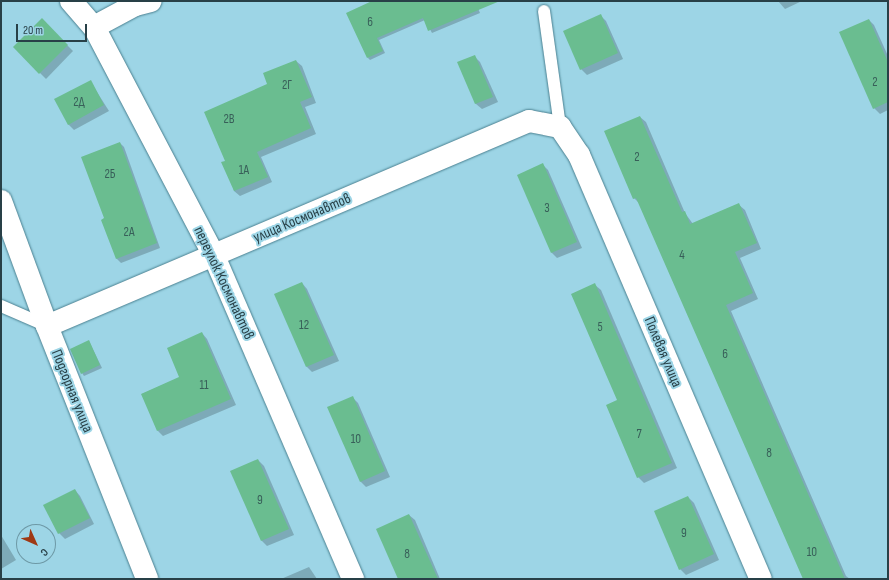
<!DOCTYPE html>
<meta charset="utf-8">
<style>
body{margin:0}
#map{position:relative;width:889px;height:580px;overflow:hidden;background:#9dd5e6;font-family:"Sofia Sans Condensed",sans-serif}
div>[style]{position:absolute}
.shadow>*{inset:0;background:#0003}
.building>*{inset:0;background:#6abd90}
.roads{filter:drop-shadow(0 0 1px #4a8090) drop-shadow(0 0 1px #4a8090)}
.service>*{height:12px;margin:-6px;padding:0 6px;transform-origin:6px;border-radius:6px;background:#fff}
.minor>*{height:22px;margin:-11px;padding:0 11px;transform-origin:11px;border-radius:11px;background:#fff}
span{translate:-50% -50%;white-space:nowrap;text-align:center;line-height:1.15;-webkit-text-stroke:4px #9dd5e6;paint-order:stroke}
.number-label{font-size:13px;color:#385f59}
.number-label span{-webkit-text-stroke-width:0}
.street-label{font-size:15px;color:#284047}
.frame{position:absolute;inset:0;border:2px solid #284047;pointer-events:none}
.north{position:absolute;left:16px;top:524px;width:40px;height:40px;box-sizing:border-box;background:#9dd5e6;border:1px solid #6e99a6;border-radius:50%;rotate:135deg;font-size:11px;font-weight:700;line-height:16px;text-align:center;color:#284047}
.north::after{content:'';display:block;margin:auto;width:14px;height:18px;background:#9f3914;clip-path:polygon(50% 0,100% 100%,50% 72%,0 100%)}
.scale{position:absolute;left:16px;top:24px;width:71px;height:18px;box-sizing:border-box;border:2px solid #284047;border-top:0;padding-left:5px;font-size:12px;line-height:14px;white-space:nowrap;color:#284047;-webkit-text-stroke:3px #9dd5e6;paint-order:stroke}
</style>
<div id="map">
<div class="shadow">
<div style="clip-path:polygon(375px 1px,475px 1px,480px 13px,432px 33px,425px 20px,379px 40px,385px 53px,370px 60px,368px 58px)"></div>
<div style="clip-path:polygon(778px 1px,802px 1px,785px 9px)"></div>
<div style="clip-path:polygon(601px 16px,606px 21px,623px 59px,587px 75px,581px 69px)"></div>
<div style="clip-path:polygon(42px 20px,73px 51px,46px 79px,14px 47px)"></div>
<div style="clip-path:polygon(869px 20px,874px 25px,888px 56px,888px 110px,880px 114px,874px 108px)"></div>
<div style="clip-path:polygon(474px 56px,480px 62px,498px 102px,482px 109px,476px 104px,458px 63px)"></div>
<div style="clip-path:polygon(296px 61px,302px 66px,316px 103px,305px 107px,316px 134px,261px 157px,272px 182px,240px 196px,234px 191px,227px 161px,269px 84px)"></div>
<div style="clip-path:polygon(90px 81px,109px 111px,74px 130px,68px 124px)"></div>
<div style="clip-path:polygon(640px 117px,646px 122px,685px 213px,693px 224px,739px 205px,745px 210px,761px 249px,740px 258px,758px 299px,731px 311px,846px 576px,850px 579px,804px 579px,639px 203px,634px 198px)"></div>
<div style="clip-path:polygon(120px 143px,124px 147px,160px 248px,121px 263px,117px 259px,105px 219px)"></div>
<div style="clip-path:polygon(543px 165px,548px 170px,582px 248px,557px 258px,552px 253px)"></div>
<div style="clip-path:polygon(302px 283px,307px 289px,339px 361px,312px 372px,307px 367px)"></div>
<div style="clip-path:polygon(595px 285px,601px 290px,677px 468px,644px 483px,638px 477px,618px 401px)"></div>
<div style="clip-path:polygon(202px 333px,207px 339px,236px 405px,163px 436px,158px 431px,142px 394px,181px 377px)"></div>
<div style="clip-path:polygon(89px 341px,102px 368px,84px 376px,82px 373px)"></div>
<div style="clip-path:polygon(352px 397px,358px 403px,390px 477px,366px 487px,361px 482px)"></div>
<div style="clip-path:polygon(258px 460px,264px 466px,294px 535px,267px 546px,262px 541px)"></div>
<div style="clip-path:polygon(75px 490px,80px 496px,94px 524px,65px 539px,59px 533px)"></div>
<div style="clip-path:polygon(688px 497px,694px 503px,719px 560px,686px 575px,680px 569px)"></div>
<div style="clip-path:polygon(409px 515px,415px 520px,440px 579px,399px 579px)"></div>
<div style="clip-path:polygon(1px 535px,16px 560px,1px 569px)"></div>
<div style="clip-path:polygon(309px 567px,317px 579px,281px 579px)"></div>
</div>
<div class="building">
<div style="clip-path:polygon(372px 1px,500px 1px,428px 31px,423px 18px,377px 38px,383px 51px,367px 58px,346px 13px)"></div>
<div style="clip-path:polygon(601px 14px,618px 53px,580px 70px,563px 31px)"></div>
<div style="clip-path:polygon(42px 18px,68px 45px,39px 74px,13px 47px)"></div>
<div style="clip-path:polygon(869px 19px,888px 62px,888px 102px,873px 109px,839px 32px)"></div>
<div style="clip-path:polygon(475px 55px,493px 97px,475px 104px,457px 62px)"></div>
<div style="clip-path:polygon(296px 60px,312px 97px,300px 102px,311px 128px,257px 152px,268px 177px,234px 191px,221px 162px,225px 161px,204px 112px,267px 84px,263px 73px)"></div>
<div style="clip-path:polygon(91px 80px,104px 105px,68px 125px,54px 99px)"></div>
<div style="clip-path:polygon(640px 116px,682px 212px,685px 211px,690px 224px,739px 203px,757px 243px,735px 252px,753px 293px,726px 305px,845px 579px,803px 579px,636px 198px,633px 199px,604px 131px)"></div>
<div style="clip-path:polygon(120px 142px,157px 243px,116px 259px,101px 220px,104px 218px,81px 157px)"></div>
<div style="clip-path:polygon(543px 163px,577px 242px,551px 253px,517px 175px)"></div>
<div style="clip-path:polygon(302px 282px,334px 355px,306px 367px,274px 294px)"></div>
<div style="clip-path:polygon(595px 283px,672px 463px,637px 478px,606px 405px,617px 400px,571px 294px)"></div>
<div style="clip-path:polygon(202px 332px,231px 399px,157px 431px,141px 394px,179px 377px,167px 348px)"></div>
<div style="clip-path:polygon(89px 340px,100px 365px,81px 374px,70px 349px)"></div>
<div style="clip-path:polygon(353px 396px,385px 471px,360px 482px,327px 407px)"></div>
<div style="clip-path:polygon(258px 459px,289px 529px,261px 541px,230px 471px)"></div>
<div style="clip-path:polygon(75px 489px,90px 518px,58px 534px,43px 505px)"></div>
<div style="clip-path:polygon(688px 496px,714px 554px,679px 570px,654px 511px)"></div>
<div style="clip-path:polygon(409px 514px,438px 579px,398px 579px,376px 529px)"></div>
</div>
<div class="roads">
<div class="service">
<div style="left:544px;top:11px;width:117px;rotate:82.1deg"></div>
<div style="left:1px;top:306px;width:50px;rotate:23.5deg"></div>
</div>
<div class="minor">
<div style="left:71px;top:1px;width:35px;rotate:49deg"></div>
<div style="left:94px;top:27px;width:259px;rotate:62.3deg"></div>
<div style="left:214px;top:256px;width:352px;rotate:66.7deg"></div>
<div style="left:94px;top:27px;width:47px;rotate:-28.2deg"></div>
<div style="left:135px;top:5px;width:16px;rotate:-14deg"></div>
<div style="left:1px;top:201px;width:133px;rotate:69.8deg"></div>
<div style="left:47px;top:326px;width:272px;rotate:68.4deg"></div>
<div style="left:47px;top:326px;width:524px;rotate:-23.04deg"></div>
<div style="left:529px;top:121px;width:32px;rotate:11deg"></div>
<div style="left:560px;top:127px;width:34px;rotate:56deg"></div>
<div style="left:579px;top:155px;width:461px;rotate:66.8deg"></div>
</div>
</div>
<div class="number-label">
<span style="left:370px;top:22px">6</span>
<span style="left:875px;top:82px">2</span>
<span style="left:287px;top:85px">2Г</span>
<span style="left:79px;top:102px">2Д</span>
<span style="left:229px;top:119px">2В</span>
<span style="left:637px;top:157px">2</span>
<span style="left:244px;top:170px">1А</span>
<span style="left:110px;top:174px">2Б</span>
<span style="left:547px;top:208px">3</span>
<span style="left:129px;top:232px">2А</span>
<span style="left:682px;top:255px">4</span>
<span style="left:304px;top:325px">12</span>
<span style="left:600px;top:327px">5</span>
<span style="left:725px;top:354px">6</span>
<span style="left:204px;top:385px">11</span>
<span style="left:639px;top:434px">7</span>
<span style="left:356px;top:439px">10</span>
<span style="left:769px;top:453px">8</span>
<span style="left:260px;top:500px">9</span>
<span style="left:684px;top:533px">9</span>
<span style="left:812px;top:552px">10</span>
<span style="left:407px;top:554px">8</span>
</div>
<div class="street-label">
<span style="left:302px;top:218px;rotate:-23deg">улица Космонавтов</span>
<span style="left:224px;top:283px;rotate:65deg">переулок Космонавтов</span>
<span style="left:663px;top:352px;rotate:67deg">Полевая улица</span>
<span style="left:72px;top:391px;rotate:68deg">Подгорная улица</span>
</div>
<div class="frame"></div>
<div class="north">С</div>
<div class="scale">20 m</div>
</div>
